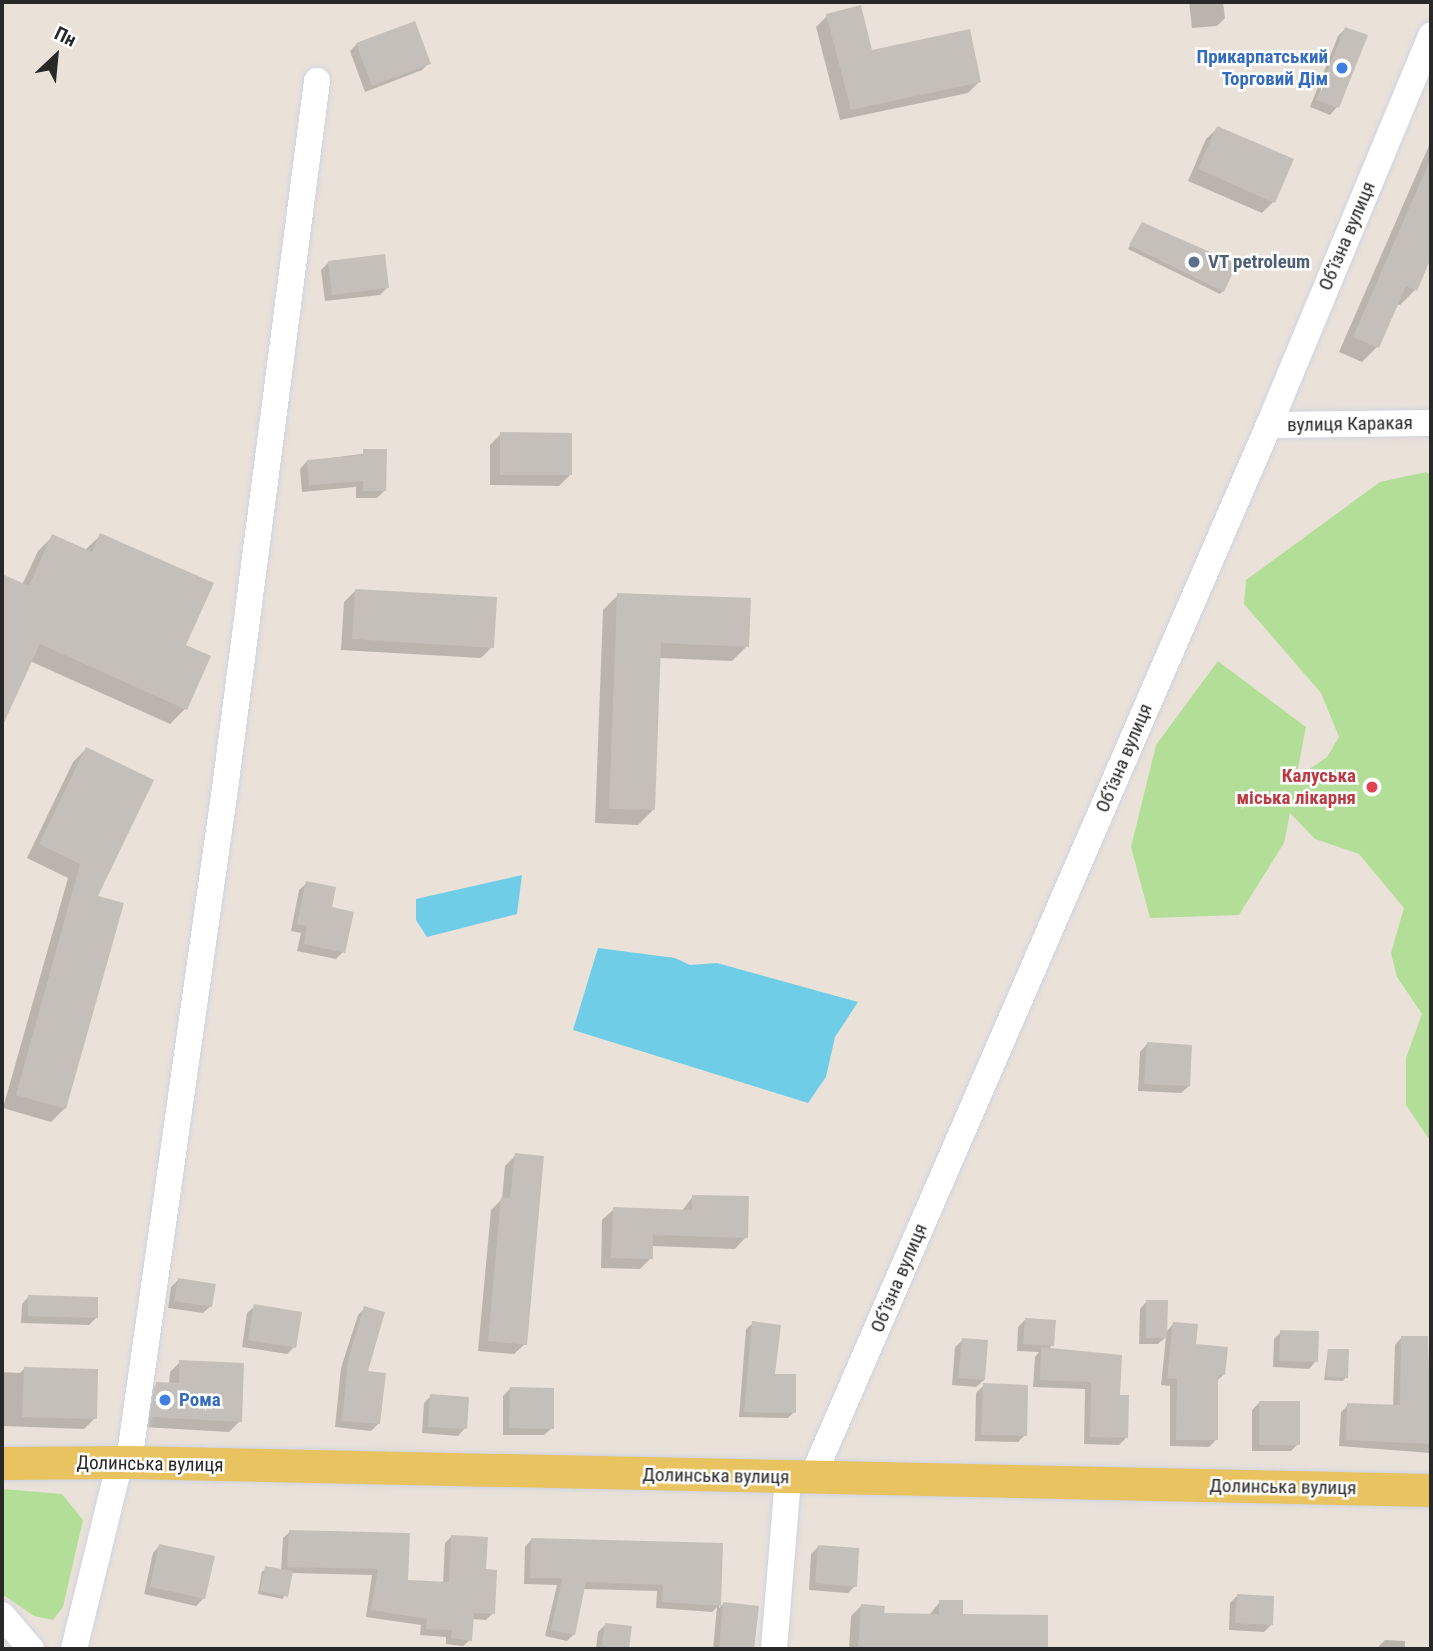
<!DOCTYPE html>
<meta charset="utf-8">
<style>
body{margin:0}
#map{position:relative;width:1433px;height:1651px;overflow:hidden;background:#eae2d9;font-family:"Roboto Condensed",sans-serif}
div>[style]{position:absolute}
.green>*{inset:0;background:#b3de98}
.water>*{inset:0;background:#70cde8}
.shadow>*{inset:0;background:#0003}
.building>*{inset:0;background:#c5bfb9}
.roads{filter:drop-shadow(0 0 2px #cfd3e0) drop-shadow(0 0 2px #cfd3e0)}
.minor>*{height:26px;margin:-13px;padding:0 13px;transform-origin:13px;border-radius:13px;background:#fff}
.major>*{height:33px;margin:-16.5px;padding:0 16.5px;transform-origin:16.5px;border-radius:16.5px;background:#e9c35f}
.dots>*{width:19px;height:19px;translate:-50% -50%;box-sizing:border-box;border:4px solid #fff;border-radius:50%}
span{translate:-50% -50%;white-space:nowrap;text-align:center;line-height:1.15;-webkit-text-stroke:5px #fff;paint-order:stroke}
.shop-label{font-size:19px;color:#366cbe;font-weight:700}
.right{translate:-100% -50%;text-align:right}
.left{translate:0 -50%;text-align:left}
.street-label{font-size:19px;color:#282828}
.service-label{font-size:19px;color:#4e5e75;font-weight:700}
.health-label{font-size:19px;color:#be3a42;font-weight:700}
.frame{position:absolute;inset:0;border:4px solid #282828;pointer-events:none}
.north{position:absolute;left:21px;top:21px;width:70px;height:70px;-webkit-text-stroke:5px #fff;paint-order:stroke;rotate:26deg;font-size:19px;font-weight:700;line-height:28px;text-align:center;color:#282828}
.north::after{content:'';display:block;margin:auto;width:24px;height:32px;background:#282828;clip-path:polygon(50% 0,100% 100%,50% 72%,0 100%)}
</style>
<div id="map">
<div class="green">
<div style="clip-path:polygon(1426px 472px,1431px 475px,1431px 1142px,1406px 1105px,1406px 1058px,1422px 1014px,1397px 977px,1391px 953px,1404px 908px,1359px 854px,1315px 839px,1290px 813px,1284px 843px,1239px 915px,1150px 918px,1131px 847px,1156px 745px,1218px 661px,1306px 727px,1296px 778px,1327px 757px,1339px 737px,1321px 693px,1244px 604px,1246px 580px,1380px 482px)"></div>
<div style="clip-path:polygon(2px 1489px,62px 1494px,83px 1520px,63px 1607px,53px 1620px,34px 1616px,2px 1594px)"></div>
</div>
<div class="water">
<div style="clip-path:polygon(522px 875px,517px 914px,427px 937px,416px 920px,416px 899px)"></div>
<div style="clip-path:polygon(598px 948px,675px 958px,690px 965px,717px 963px,858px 1002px,835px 1037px,826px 1077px,808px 1103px,573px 1030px)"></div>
</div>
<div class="shadow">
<div style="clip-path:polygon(1189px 2px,1223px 2px,1225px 18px,1217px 26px,1192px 28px)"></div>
<div style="clip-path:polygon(827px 16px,871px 52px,980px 81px,968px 93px,840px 120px,816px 27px)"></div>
<div style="clip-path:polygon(1345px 29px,1365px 36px,1337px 107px,1330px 115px,1310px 107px,1338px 36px)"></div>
<div style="clip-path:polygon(357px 44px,429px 63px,422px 70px,365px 92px,350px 51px)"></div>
<div style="clip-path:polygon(1218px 128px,1273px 202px,1262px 213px,1188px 181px,1206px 139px)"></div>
<div style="clip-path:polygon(1431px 141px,1431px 264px,1427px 262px,1415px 290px,1400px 305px,1396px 304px,1377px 347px,1362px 362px,1339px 352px)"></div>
<div style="clip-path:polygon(1142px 224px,1223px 291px,1220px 294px,1128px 249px)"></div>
<div style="clip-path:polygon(329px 262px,388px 287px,380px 295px,325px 301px,321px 270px)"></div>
<div style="clip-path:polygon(501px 434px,570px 475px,559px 486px,490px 485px,490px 445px)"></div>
<div style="clip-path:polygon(385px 451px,384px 491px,377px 498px,356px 498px,356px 487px,302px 492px,300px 469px,307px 461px)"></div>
<div style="clip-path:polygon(101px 535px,184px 646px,185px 709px,170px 724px,30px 661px,2px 723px,2px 576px,22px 585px,38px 551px,53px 536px,85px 550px)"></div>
<div style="clip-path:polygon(355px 591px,492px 647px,481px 658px,341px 650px,344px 602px)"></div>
<div style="clip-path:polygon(618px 595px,747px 646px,732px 661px,659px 658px,653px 810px,638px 825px,595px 823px,603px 610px)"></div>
<div style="clip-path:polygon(86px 749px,95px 897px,65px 1108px,51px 1122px,3px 1108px,68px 878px,27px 858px,73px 762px)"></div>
<div style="clip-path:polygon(307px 883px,330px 909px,343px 952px,336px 959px,297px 951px,301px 933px,291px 931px,299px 890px)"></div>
<div style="clip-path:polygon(1147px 1044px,1189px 1086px,1181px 1093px,1138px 1091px,1140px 1052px)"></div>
<div style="clip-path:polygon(516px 1155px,525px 1344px,514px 1354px,478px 1351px,491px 1210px,502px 1199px,505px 1166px)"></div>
<div style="clip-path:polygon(693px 1196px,746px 1237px,735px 1249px,651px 1246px,651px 1258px,640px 1269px,601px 1268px,602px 1220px,614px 1209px,682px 1211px)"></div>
<div style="clip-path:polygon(178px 1280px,211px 1306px,203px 1313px,168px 1308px,171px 1287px)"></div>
<div style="clip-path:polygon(29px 1296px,96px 1318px,89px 1325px,21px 1323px,22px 1304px)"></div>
<div style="clip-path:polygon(1147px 1301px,1166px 1332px,1174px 1323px,1223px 1375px,1217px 1381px,1216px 1440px,1209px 1447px,1170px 1446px,1170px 1386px,1161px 1385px,1166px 1337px,1158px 1344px,1139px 1344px,1140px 1309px)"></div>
<div style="clip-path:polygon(255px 1306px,294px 1347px,287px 1354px,242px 1347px,247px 1313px)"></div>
<div style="clip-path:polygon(365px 1308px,365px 1372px,379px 1423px,371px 1431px,335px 1427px,341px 1368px,358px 1315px)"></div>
<div style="clip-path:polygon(1025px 1320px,1052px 1345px,1048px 1350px,1118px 1396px,1126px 1438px,1119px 1445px,1084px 1444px,1085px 1389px,1033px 1387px,1035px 1357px,1039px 1352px,1017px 1351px,1018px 1327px)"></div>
<div style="clip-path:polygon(753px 1323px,773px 1376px,794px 1412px,788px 1418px,739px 1417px,746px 1329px)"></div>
<div style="clip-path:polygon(1281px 1332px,1316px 1361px,1309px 1369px,1273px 1367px,1274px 1339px)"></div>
<div style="clip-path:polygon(1402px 1337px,1425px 1407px,1431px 1407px,1431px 1453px,1339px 1446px,1341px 1412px,1348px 1405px,1393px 1407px,1395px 1345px)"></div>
<div style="clip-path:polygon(963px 1340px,984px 1380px,976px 1387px,952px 1385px,955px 1347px)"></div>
<div style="clip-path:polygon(1328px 1350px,1346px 1377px,1343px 1381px,1324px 1380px)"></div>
<div style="clip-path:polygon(180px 1362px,240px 1421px,229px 1432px,143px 1427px,146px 1395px,157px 1384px,169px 1384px,170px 1372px)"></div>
<div style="clip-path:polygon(24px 1369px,95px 1418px,84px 1429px,2px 1426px,2px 1372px,20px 1373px)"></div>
<div style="clip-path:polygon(984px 1385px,1025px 1435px,1018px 1442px,975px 1441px,976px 1393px)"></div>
<div style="clip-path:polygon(511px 1388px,552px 1428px,544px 1435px,503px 1435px,503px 1396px)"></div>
<div style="clip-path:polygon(431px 1396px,465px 1428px,458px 1436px,422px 1433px,424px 1403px)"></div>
<div style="clip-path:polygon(1259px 1403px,1298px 1444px,1291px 1451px,1252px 1451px,1252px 1410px)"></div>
<div style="clip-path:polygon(290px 1532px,408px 1535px,406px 1582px,443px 1584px,445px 1543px,451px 1537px,484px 1571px,493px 1613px,486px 1620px,472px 1619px,470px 1640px,463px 1646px,446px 1644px,446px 1637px,420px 1635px,421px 1625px,366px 1617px,372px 1575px,291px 1573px,283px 1599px,258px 1594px,262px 1571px,281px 1570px,283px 1538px)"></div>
<div style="clip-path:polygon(531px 1540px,721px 1545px,719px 1608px,724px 1603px,757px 1607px,752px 1649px,713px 1649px,717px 1607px,712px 1612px,656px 1608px,657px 1591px,583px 1589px,574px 1634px,567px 1641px,545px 1636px,557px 1585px,524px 1584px,525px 1547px)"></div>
<div style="clip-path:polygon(160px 1545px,203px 1599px,196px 1606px,144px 1594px,153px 1553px)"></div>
<div style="clip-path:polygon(818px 1547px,855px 1586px,848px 1593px,809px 1590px,811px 1554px)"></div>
<div style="clip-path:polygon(1237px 1596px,1271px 1625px,1264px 1632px,1229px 1630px,1230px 1603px)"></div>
<div style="clip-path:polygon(940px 1602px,961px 1616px,1047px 1617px,1046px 1649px,849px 1649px,851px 1616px,861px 1606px,883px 1614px,929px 1615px)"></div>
<div style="clip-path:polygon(605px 1625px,630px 1628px,627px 1649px,596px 1649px,598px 1632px)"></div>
<div style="clip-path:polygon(1385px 1640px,1405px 1641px,1405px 1648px,1431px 1649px,1376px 1649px)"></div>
</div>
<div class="building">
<div style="clip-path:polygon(861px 5px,872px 50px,970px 29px,981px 82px,851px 110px,826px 14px)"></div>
<div style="clip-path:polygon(415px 21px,431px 64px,372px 86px,356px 43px)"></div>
<div style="clip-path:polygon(1345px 27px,1368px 35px,1339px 108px,1316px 100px)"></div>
<div style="clip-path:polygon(1217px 126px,1294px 159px,1275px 203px,1198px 169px)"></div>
<div style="clip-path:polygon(1431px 158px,1431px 258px,1417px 291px,1406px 286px,1379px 348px,1353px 337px)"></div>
<div style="clip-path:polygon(1142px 222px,1237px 264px,1224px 292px,1129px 245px)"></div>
<div style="clip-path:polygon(385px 254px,389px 288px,332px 295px,328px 261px)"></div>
<div style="clip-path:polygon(500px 432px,572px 433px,572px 475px,500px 475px)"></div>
<div style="clip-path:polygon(363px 449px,387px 449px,386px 491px,363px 491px,363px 481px,309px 485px,307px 460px,363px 455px)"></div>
<div style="clip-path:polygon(100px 533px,214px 583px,186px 645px,211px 656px,187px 710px,40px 644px,2px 727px,2px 574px,29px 586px,52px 534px,92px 552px)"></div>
<div style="clip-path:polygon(355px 589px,497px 597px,494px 648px,352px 639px)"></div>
<div style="clip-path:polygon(617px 593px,751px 598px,749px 647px,661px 643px,655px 810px,609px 809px)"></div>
<div style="clip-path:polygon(86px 747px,154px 780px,98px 896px,124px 903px,66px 1109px,16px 1095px,80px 864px,39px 844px)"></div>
<div style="clip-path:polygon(306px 881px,336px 887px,332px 907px,354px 912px,345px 953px,304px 944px,307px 926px,297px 924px)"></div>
<div style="clip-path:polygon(1147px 1042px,1192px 1045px,1190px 1086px,1144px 1084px)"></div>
<div style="clip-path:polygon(515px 1153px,544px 1156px,527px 1345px,488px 1341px,501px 1197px,510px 1198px)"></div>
<div style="clip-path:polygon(692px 1195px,749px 1196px,748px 1238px,653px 1235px,653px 1259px,611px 1258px,613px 1207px,692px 1210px)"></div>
<div style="clip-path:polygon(178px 1278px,216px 1284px,212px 1307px,174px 1301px)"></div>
<div style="clip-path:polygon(28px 1295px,98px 1297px,98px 1318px,28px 1316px)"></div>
<div style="clip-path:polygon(1146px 1300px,1168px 1300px,1167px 1338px,1146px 1338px)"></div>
<div style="clip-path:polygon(254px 1304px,302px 1312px,296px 1348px,248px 1340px)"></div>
<div style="clip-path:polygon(364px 1306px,385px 1312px,368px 1371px,386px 1373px,380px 1424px,342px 1421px,348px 1360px)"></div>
<div style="clip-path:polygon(1025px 1318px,1056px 1320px,1054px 1346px,1023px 1344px)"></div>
<div style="clip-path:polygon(752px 1321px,781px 1325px,775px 1374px,796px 1374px,796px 1413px,744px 1412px)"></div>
<div style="clip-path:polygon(1173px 1322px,1198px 1324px,1196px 1344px,1228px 1347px,1225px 1375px,1218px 1375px,1218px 1440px,1176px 1440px,1177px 1379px,1167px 1378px)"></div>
<div style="clip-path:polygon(1280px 1330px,1319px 1331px,1318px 1362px,1279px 1361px)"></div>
<div style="clip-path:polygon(1401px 1336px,1428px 1336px,1431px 1444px,1346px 1440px,1347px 1403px,1400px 1405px)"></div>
<div style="clip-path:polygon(962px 1338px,988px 1340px,985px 1380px,958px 1378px)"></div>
<div style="clip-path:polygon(1041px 1347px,1122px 1355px,1120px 1395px,1129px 1395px,1128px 1438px,1090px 1437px,1091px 1382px,1040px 1380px)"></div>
<div style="clip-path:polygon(1328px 1349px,1349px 1349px,1348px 1378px,1326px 1377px)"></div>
<div style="clip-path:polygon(179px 1360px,244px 1363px,242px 1422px,152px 1417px,156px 1382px,179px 1383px)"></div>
<div style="clip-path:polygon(24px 1367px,98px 1369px,97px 1419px,22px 1417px)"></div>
<div style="clip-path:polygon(983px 1383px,1028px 1385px,1027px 1436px,981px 1435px)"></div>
<div style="clip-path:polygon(510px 1387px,554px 1388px,554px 1429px,509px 1428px)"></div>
<div style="clip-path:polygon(430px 1394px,469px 1397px,467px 1429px,428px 1427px)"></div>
<div style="clip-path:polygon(1259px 1401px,1300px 1401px,1300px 1445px,1259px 1445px)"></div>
<div style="clip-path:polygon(289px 1530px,410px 1533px,408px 1580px,449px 1582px,451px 1535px,488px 1537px,486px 1569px,497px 1570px,495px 1614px,474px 1613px,472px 1641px,451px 1638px,452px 1630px,426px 1629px,427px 1619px,371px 1610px,378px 1569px,287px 1567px)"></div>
<div style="clip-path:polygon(531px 1538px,723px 1543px,721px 1606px,662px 1602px,663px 1585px,586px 1582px,575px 1635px,551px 1630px,562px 1578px,530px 1578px)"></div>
<div style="clip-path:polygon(159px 1544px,215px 1556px,205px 1599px,150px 1587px)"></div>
<div style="clip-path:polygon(818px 1545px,859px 1548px,857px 1587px,815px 1583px)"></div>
<div style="clip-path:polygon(265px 1566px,293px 1571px,288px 1597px,260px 1591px)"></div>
<div style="clip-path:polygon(1237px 1594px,1274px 1596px,1273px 1625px,1235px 1623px)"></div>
<div style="clip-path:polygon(939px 1600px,963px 1600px,963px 1614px,1048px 1615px,1048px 1649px,858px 1649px,861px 1604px,885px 1606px,884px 1613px,939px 1614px)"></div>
<div style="clip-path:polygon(723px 1602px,759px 1606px,754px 1649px,719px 1649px)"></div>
<div style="clip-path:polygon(605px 1623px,632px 1626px,629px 1649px,601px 1649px)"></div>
</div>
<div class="roads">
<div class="minor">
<div style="left:1269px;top:425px;width:162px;rotate:-0.7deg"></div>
<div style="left:129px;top:1462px;width:688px;rotate:-81.89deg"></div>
<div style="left:226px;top:781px;width:706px;rotate:-82.59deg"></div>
<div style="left:812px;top:1478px;width:1148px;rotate:-66.54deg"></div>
<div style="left:1269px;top:425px;width:422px;rotate:-67.4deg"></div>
<div style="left:2px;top:1615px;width:45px;rotate:49.5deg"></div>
<div style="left:74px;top:1649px;width:193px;rotate:-76.2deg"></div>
<div style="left:774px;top:1649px;width:172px;rotate:-85.3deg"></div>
</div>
<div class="major">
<div style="left:2px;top:1463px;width:127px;rotate:-0.5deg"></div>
<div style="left:129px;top:1462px;width:1302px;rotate:1.23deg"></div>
</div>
</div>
<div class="dots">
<div style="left:1342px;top:68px;background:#3f7fe0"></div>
<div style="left:1194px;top:262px;background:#5c6f8a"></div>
<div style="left:1372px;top:787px;background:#e0444e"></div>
<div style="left:165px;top:1400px;background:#3f7fe0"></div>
</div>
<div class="shop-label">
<span class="right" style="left:1328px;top:68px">Прикарпатський<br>Торговий Дім</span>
<span class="left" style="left:179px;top:1400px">Рома</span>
</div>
<div class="street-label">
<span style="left:1347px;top:236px;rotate:-67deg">Обʼїзна вулиця</span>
<span style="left:1350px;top:424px;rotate:-1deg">вулиця Каракая</span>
<span style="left:1124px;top:758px;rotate:-67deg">Обʼїзна вулиця</span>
<span style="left:899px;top:1278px;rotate:-67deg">Обʼїзна вулиця</span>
<span style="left:150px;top:1464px;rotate:1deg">Долинська вулиця</span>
<span style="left:716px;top:1476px;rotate:1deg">Долинська вулиця</span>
<span style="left:1283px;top:1487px;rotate:1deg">Долинська вулиця</span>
</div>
<div class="service-label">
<span class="left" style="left:1208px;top:262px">VT petroleum</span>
</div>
<div class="health-label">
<span class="right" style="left:1356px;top:787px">Калуська<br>міська лікарня</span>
</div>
<div class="frame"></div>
<div class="north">Пн</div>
</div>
